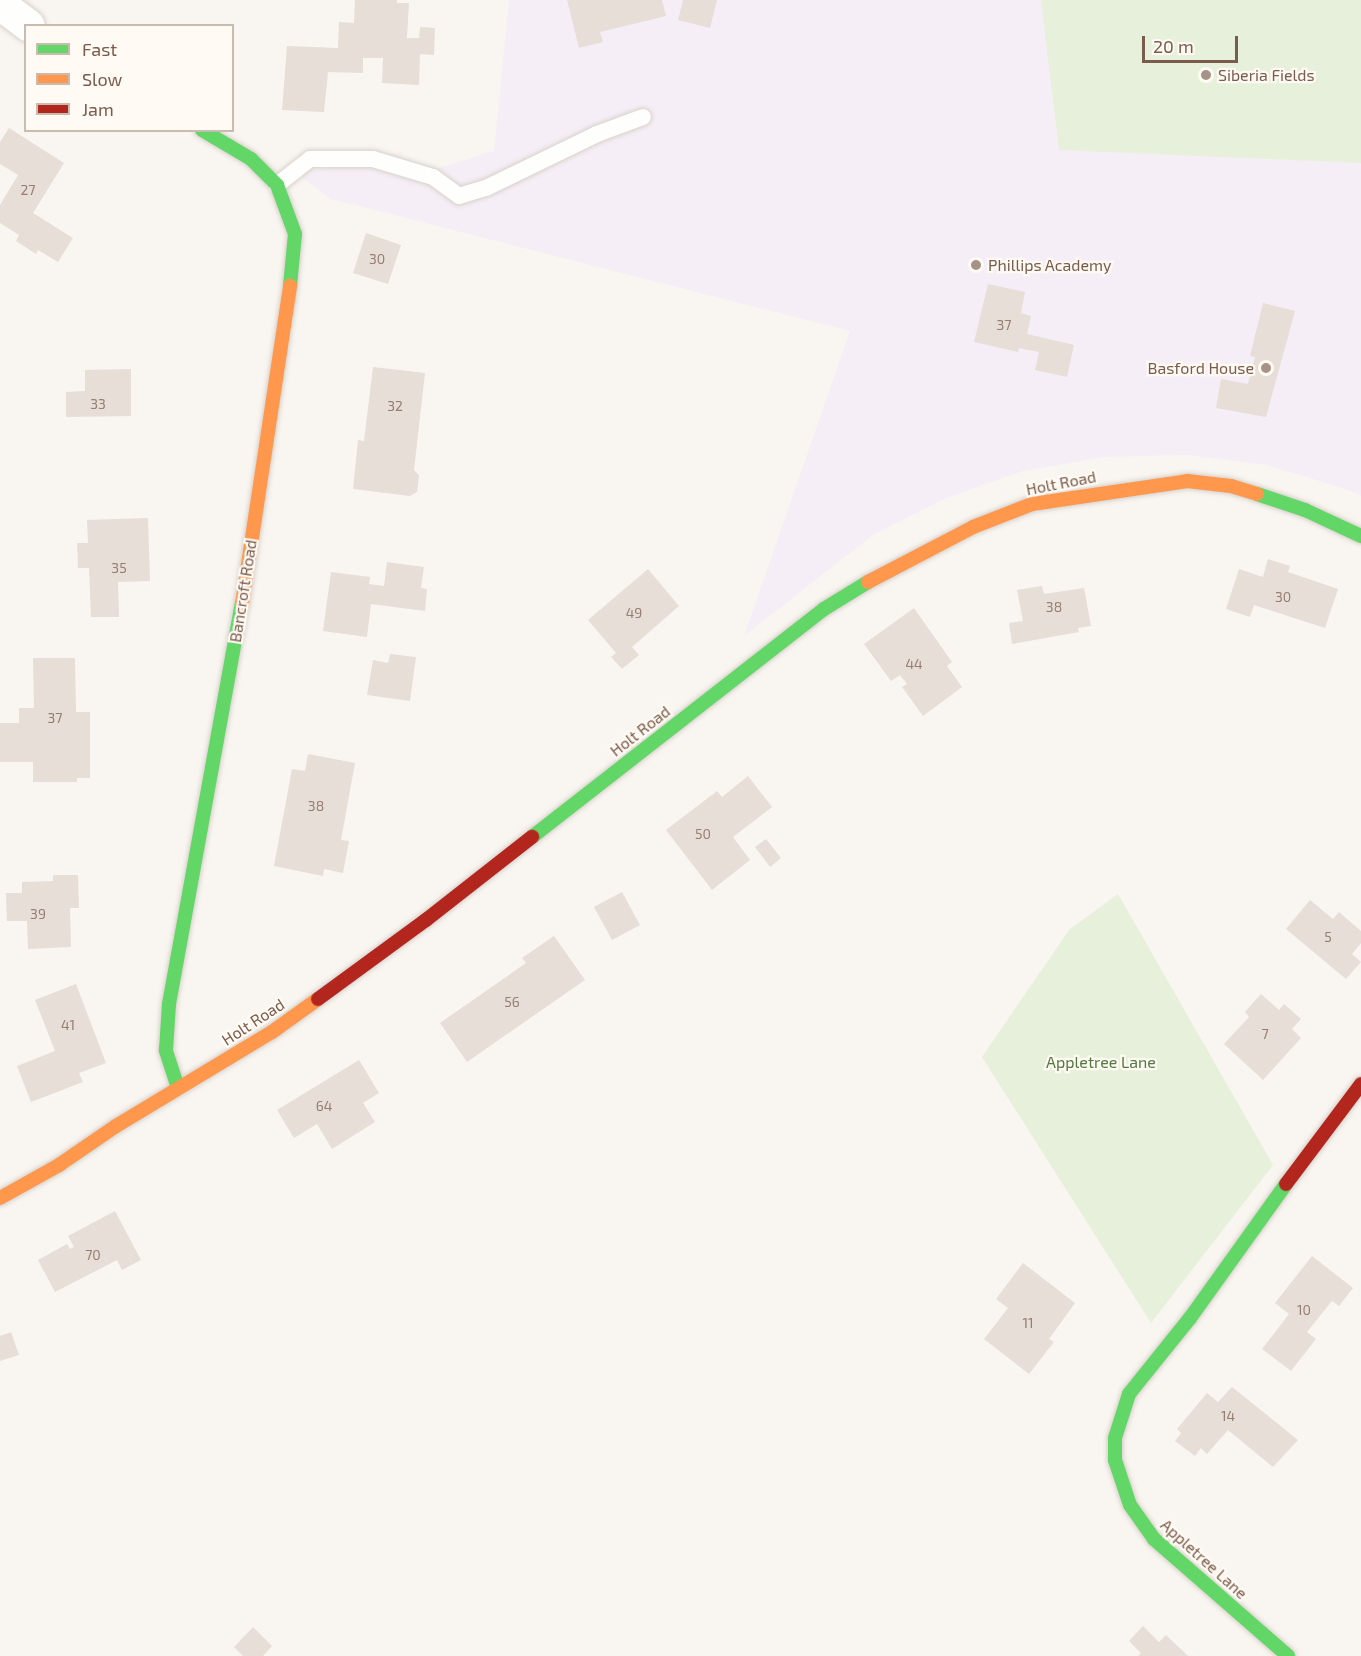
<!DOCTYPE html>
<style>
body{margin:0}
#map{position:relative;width:1361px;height:1656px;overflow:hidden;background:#f9f5f0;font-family:"Exo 2",sans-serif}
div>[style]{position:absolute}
.education>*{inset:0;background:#f6eef6}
.green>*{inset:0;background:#e7f0db}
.building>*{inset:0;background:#e6ded7}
.roads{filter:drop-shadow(0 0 2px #d7d1cb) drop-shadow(0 0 2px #d7d1cb)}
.lane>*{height:16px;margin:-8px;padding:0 8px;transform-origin:8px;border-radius:8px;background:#fefefd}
.street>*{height:32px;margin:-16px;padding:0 16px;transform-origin:16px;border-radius:16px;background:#fefefd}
.fast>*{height:14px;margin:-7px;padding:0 7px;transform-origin:7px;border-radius:7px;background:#63d668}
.slow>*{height:14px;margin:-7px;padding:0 7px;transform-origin:7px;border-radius:7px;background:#ff974d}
.jam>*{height:14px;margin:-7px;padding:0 7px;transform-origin:7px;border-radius:7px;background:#b3261e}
.dots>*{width:16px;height:16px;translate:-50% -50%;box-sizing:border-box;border:3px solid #fffaf3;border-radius:50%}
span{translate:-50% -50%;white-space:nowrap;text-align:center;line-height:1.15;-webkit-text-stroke:4.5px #fffaf3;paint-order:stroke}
.number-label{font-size:14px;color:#977e72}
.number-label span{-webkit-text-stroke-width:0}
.poi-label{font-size:16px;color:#7a5c4d}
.left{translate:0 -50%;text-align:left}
.right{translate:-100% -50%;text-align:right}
.street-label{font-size:16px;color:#7a5c4d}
.park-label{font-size:16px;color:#537a41}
.legend{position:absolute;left:24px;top:24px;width:210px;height:108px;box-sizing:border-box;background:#fffaf3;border:2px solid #cabbb1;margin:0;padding:8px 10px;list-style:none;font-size:18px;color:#7a5c4d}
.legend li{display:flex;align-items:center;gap:12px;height:30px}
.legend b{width:30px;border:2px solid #cabbb1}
.scale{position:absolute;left:1142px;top:36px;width:96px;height:27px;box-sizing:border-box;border:3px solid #7a5c4d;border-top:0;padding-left:8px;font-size:18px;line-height:21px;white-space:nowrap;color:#7a5c4d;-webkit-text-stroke:4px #fffaf3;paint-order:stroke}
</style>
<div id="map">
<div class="education">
<div style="clip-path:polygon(509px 0,1361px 0,1361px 496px,1348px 490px,1268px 465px,1187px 455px,1104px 457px,1023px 471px,946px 498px,873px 535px,744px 636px,850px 331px,331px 199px,296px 172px,353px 165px,432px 170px,494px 151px)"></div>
</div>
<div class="green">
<div style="clip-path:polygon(1041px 0,1361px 0,1361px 163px,1059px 150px)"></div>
<div style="clip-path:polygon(1118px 894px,1273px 1165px,1151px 1323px,982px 1057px,1069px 930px)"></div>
</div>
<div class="building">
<div style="clip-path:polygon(355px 0,397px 0,397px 3px,409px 3px,407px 38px,419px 38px,420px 27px,435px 28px,434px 55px,420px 54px,419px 85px,382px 83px,383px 58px,363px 58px,363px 73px,328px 72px,324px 112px,282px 110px,287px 46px,338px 48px,339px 22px,354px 23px)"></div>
<div style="clip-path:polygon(567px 0,662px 0,666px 16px,600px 32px,603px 42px,579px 48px)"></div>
<div style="clip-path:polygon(683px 0,717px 0,710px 28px,678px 20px)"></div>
<div style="clip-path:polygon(9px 128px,64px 163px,33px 213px,73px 238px,58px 262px,38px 250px,36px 254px,16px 241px,19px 235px,0 223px,0 205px,18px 175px,0 164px,0 142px)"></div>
<div style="clip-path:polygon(366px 233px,401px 245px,388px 284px,353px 273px)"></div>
<div style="clip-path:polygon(988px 284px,1025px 292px,1021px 313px,1031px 316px,1027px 334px,1074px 345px,1067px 377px,1035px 370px,1039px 352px,1019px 348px,1018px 352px,974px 342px)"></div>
<div style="clip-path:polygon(1263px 303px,1295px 311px,1266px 417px,1216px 408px,1221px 379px,1248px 384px,1255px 357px,1250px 356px)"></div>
<div style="clip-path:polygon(373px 367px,425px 373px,414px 470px,419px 475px,417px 492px,410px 496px,353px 489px,358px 440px,364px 441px)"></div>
<div style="clip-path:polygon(131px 369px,131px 416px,66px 417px,66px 392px,85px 391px,85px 370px)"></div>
<div style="clip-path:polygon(148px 518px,150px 581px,118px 582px,119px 617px,91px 617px,89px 568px,78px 568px,77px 543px,88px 543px,87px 520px)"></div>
<div style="clip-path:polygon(1268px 559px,1290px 566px,1288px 572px,1338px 589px,1325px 628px,1254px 605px,1250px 617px,1226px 609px,1239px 569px,1263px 577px)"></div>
<div style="clip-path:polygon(387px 562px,424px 567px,421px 588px,427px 589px,425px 611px,371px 604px,367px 637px,323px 631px,331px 572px,370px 577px,369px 584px,384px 586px)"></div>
<div style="clip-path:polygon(648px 569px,679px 606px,632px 647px,639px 655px,622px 669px,611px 657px,616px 653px,588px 620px)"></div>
<div style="clip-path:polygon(1042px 586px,1044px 594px,1084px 588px,1091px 626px,1078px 628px,1079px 632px,1012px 644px,1009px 623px,1023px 621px,1017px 590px)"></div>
<div style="clip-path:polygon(914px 608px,952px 662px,947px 666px,962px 687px,923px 716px,902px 687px,907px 684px,900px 675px,891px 681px,864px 644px)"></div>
<div style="clip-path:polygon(390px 654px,416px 657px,410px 701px,367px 695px,373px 660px,388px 663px)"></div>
<div style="clip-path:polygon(33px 658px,75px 658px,76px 712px,90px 712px,90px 778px,77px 778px,77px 782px,33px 782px,33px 762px,0 762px,0 723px,19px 723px,19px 708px,34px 708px)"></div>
<div style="clip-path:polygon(308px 754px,355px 763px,341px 840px,349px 841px,343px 873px,324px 869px,323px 876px,274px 866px,292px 769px,305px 771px)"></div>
<div style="clip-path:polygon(748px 776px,772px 807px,733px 837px,750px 860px,712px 890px,666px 830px,717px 791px,722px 797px)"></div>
<div style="clip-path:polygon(766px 839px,781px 858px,770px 867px,755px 847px)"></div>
<div style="clip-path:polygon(53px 875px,78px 875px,79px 908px,70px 908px,71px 947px,28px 949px,27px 921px,7px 921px,6px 893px,22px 893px,22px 882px,53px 881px)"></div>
<div style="clip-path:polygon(622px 892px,640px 925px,612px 940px,594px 907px)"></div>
<div style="clip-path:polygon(1310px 900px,1333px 919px,1339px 912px,1361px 931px,1361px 943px,1352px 954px,1361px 962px,1346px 979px,1286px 929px)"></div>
<div style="clip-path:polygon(554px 936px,585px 980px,467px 1062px,440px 1023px,526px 963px,522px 958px)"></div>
<div style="clip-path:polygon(76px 984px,106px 1063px,79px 1073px,83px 1082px,31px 1102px,17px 1066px,55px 1051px,35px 1000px)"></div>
<div style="clip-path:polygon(1261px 994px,1279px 1010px,1284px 1004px,1301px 1019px,1292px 1029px,1301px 1038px,1263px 1080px,1224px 1044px,1249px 1017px,1245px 1012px)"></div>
<div style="clip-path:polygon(359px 1060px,379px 1093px,363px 1103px,375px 1122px,332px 1149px,317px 1124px,294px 1138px,277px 1110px)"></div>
<div style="clip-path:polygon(115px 1211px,141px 1260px,122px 1270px,117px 1260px,55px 1292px,38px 1260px,67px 1244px,70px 1249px,74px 1247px,68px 1236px)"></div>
<div style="clip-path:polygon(1312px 1256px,1353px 1288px,1339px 1306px,1332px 1301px,1307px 1332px,1316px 1339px,1291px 1371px,1262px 1349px,1289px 1314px,1275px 1303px)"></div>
<div style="clip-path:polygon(1023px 1263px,1075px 1303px,1049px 1339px,1054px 1342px,1029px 1374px,984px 1339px,1008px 1308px,996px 1299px)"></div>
<div style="clip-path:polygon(11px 1332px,19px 1355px,0 1361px,0 1336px)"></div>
<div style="clip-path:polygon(1232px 1387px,1298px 1440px,1273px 1467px,1228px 1430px,1207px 1454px,1201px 1448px,1195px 1456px,1175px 1441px,1181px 1433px,1177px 1429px,1207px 1393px,1218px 1402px)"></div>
<div style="clip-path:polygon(1143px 1626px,1159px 1642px,1166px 1635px,1188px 1656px,1138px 1656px,1141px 1653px,1129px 1641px)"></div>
<div style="clip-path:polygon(253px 1627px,272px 1646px,263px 1656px,243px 1656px,234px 1647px)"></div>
</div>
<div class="roads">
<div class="lane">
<div style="left:277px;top:185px;width:42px;rotate:-38.2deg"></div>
<div style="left:310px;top:159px;width:63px"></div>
<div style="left:373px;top:159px;width:63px;rotate:16.7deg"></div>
<div style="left:433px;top:177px;width:32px;rotate:36deg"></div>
<div style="left:459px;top:196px;width:28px;rotate:-17deg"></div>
<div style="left:486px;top:188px;width:123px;rotate:-25.9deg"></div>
<div style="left:597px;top:134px;width:49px;rotate:-20.3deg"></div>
</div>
<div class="street">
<div style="left:0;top:4px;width:36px;rotate:37deg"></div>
</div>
<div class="fast">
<div style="left:202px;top:130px;width:57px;rotate:30.6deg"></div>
<div style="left:251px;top:159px;width:37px;rotate:45deg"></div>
<div style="left:277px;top:185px;width:52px;rotate:69.8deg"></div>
<div style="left:295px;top:234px;width:52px;rotate:95.5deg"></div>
<div style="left:1257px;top:494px;width:51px;rotate:18.4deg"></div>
<div style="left:1305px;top:510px;width:62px;rotate:24.9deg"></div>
<div style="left:532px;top:837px;width:370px;rotate:-38deg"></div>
<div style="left:824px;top:609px;width:52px;rotate:-31.5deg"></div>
<div style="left:178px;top:1088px;width:40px;rotate:-108deg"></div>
<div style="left:166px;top:1050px;width:46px;rotate:-86.3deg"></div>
<div style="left:169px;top:1004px;width:407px;rotate:-79.7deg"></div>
<div style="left:1286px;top:1184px;width:165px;rotate:125.6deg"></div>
<div style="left:1190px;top:1318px;width:97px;rotate:128.8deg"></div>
<div style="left:1129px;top:1394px;width:46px;rotate:107.7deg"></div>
<div style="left:1115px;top:1438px;width:22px;rotate:90deg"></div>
<div style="left:1115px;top:1460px;width:47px;rotate:71.6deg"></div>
<div style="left:1130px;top:1505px;width:42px;rotate:54.8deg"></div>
<div style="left:1154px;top:1539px;width:178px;rotate:41.1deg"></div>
</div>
<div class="slow">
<div style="left:868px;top:582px;width:119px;rotate:-27.6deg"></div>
<div style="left:973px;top:527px;width:63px;rotate:-21.3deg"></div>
<div style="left:1032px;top:504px;width:157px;rotate:-8.4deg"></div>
<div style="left:1187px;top:481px;width:44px;rotate:6.5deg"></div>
<div style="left:1231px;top:486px;width:27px;rotate:17deg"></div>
<div style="left:242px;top:604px;width:322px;rotate:-81.4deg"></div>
<div style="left:0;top:1198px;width:68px;rotate:-29.2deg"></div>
<div style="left:59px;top:1165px;width:69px;rotate:-34.4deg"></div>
<div style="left:116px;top:1126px;width:182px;rotate:-31.1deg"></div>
<div style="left:272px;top:1032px;width:57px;rotate:-35.7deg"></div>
</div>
<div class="jam">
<div style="left:318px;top:999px;width:134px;rotate:-36.2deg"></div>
<div style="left:426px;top:920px;width:135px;rotate:-38.1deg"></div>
<div style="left:1286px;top:1184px;width:125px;rotate:-53.1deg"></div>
</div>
</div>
<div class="dots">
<div style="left:1206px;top:75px;background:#a69286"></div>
<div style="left:976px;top:265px;background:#a69286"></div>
<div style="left:1266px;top:368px;background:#a69286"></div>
</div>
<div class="number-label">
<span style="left:28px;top:190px">27</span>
<span style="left:377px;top:259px">30</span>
<span style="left:1004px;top:325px">37</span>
<span style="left:98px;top:404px">33</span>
<span style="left:395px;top:406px">32</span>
<span style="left:119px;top:568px">35</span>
<span style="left:1283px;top:597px">30</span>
<span style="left:1054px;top:607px">38</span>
<span style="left:634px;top:613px">49</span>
<span style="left:914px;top:664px">44</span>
<span style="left:55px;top:718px">37</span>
<span style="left:316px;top:806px">38</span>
<span style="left:703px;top:834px">50</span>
<span style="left:38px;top:914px">39</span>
<span style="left:1328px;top:937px">5</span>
<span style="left:512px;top:1002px">56</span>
<span style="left:68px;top:1025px">41</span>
<span style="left:1265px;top:1034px">7</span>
<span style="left:324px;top:1106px">64</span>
<span style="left:93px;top:1255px">70</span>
<span style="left:1304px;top:1310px">10</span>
<span style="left:1028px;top:1323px">11</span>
<span style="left:1228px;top:1416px">14</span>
</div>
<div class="poi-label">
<span class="left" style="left:1218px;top:75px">Siberia Fields</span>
<span class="left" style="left:988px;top:265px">Phillips Academy</span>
<span class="right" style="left:1254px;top:368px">Basford House</span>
</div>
<div class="street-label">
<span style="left:1061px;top:483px;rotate:-11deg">Holt Road</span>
<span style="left:243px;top:591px;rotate:-81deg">Bancroft Road</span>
<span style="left:640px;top:731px;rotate:-38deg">Holt Road</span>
<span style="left:253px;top:1022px;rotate:-33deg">Holt Road</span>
<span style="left:1204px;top:1559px;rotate:42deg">Appletree Lane</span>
</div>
<div class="park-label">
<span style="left:1101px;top:1062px">Appletree Lane</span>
</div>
<ul class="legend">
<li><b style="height:8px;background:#63d668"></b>Fast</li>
<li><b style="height:8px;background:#ff974d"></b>Slow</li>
<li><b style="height:8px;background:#b3261e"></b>Jam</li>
</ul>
<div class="scale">20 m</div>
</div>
